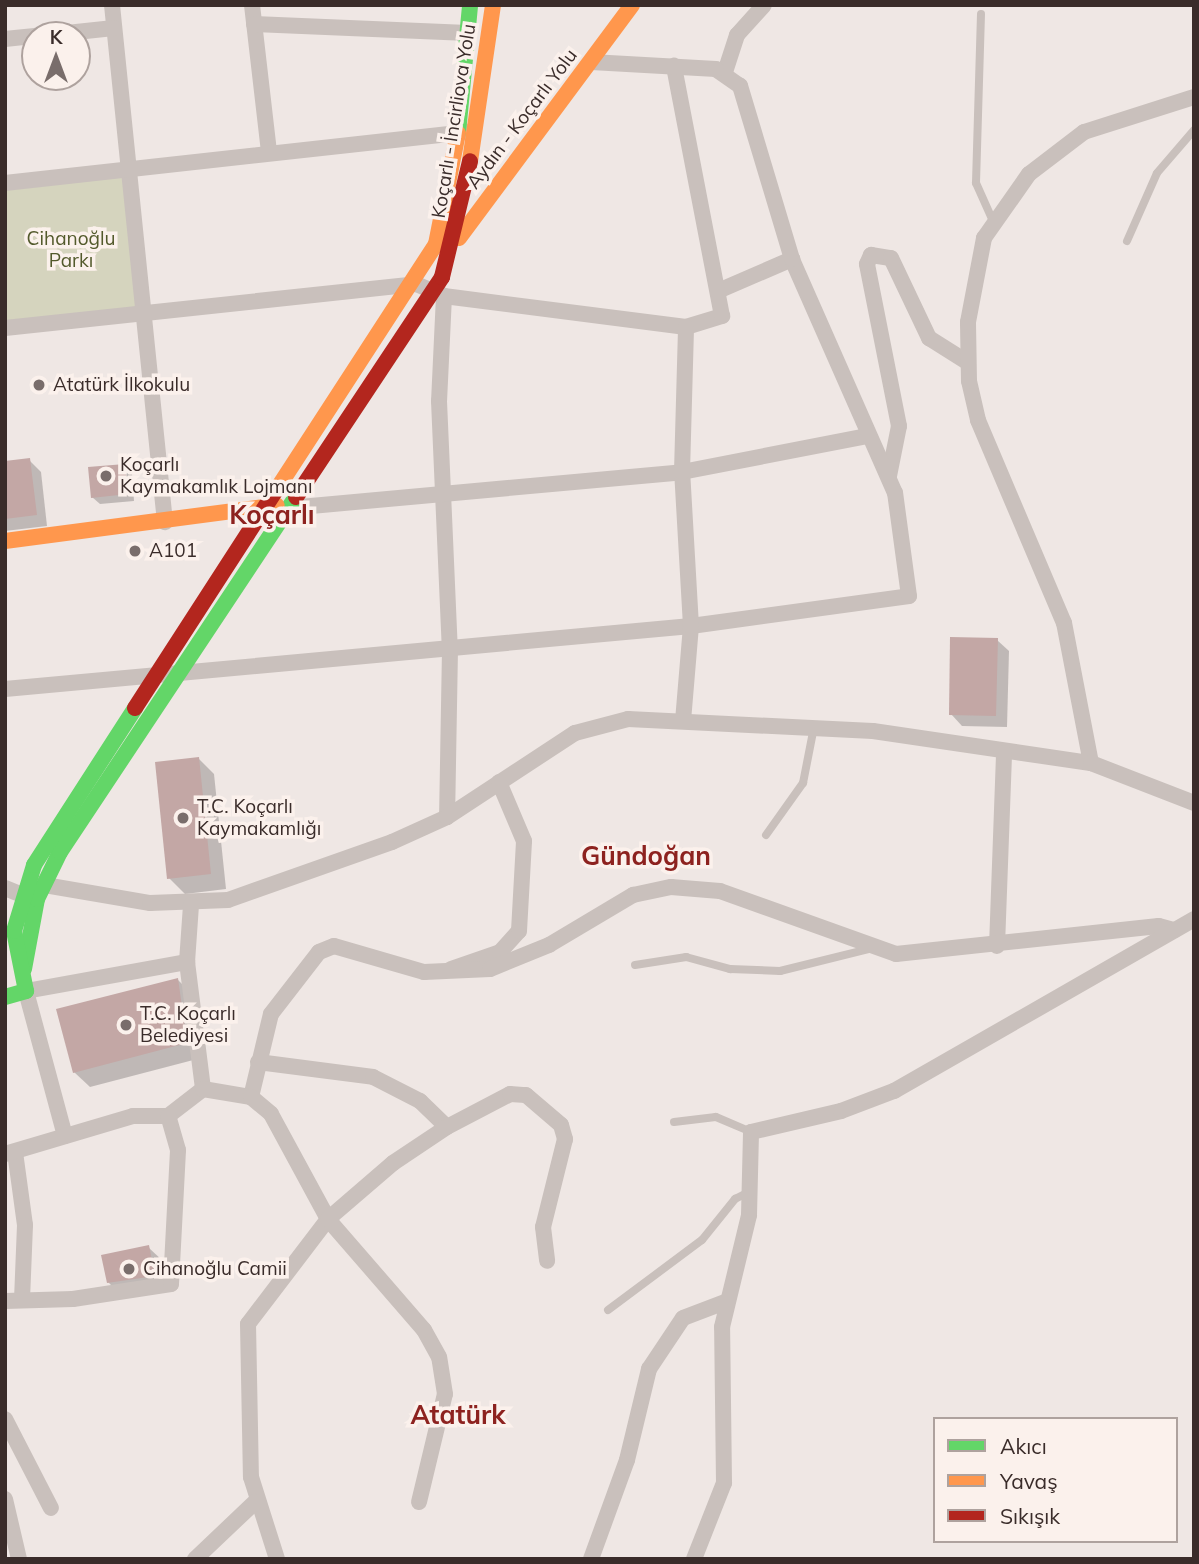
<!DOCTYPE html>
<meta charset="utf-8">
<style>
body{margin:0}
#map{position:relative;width:1199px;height:1564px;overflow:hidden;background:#efe7e4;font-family:Mulish,sans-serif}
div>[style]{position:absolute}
.green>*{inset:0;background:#d5d4be}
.shadow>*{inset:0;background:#0003}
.building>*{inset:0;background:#c3a7a5}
.lane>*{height:8px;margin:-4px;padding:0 4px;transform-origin:4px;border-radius:4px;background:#c9c0bc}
.street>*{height:16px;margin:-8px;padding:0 8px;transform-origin:8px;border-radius:8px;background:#c9c0bc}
.fast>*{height:16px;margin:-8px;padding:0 8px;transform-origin:8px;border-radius:8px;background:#63d668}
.slow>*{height:16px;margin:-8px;padding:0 8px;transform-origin:8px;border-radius:8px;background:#ff974d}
.jam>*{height:16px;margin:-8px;padding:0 8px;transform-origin:8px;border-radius:8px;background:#b3261e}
.dots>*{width:19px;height:19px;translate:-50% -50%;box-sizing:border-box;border:4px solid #fbf1ec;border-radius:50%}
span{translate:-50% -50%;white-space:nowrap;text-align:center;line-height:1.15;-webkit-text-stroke:7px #fbf1ec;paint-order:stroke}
.street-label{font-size:19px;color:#3a2c2a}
.park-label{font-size:19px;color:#535a2c}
.poi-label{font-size:19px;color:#3a2c2a}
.left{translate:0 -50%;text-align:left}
.district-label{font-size:26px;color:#8d221f;font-weight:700}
.frame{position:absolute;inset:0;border:7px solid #3a2c2a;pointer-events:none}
.legend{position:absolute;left:933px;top:1417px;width:245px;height:126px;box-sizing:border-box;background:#fbf1ec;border:2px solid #aea29e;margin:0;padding:9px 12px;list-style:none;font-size:21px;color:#3a2c2a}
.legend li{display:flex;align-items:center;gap:14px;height:35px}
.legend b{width:35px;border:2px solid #aea29e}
.north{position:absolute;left:21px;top:21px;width:70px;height:70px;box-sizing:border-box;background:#fbf1ec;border:2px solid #aea29e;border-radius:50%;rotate:0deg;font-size:19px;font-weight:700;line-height:28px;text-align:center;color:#3a2c2a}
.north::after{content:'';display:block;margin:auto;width:24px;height:32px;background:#796d6b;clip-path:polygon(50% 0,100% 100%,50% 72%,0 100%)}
</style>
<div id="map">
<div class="green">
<div style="clip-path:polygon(130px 172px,143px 316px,5px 328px,5px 183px)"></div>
</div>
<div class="shadow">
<div style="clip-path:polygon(29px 460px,41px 472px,47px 526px,5px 531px,5px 463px)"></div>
<div style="clip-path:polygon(124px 466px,132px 473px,134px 501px,100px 504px,92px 497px)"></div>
<div style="clip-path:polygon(997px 640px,1009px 651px,1007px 727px,962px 726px,951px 714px)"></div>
<div style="clip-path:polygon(199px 759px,214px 774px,226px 889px,185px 894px,169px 878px)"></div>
<div style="clip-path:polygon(178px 980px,193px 995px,201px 1058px,90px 1087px,74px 1072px)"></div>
<div style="clip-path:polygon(148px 1247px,164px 1262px,170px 1291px,124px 1298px,108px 1282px)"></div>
</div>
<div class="building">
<div style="clip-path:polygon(30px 458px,37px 515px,5px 519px,5px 461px)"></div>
<div style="clip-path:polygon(125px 464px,128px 494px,91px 498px,88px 467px)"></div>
<div style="clip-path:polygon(950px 637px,998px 638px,996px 716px,949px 715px)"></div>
<div style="clip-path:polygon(199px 757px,211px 874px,167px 879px,155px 762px)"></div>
<div style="clip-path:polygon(178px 978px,187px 1043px,73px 1073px,56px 1009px)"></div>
<div style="clip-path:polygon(149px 1245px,155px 1276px,107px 1283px,101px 1255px)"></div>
</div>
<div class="lane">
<div style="left:981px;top:14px;width:169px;rotate:91.7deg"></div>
<div style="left:976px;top:183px;width:42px;rotate:65.9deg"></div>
<div style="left:1127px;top:241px;width:74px;rotate:-66.2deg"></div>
<div style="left:1157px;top:173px;width:57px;rotate:-49.3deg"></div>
<div style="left:766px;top:835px;width:64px;rotate:-54.6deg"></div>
<div style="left:803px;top:783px;width:57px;rotate:-78.9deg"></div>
<div style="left:635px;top:965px;width:52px;rotate:-8.9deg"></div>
<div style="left:686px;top:957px;width:46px;rotate:15.3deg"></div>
<div style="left:730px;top:969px;width:50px;rotate:2.3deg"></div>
<div style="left:780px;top:971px;width:92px;rotate:-13.9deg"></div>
<div style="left:674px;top:1122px;width:42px;rotate:-6.8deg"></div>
<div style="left:716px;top:1117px;width:38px;rotate:23deg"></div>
<div style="left:608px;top:1310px;width:117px;rotate:-36.7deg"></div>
<div style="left:702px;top:1240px;width:53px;rotate:-51.2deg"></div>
<div style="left:735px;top:1199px;width:16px;rotate:-27deg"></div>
</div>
<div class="street">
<div style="left:112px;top:5px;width:520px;rotate:84.15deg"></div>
<div style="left:252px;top:5px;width:149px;rotate:83.4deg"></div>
<div style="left:254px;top:24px;width:214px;rotate:2.4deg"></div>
<div style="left:48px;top:35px;width:66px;rotate:-6.1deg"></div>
<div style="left:5px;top:39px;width:30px;rotate:-6deg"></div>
<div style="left:725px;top:72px;width:39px;rotate:-72deg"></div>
<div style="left:737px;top:35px;width:40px;rotate:-48deg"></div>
<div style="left:5px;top:183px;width:467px;rotate:-6.3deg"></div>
<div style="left:718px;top:291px;width:81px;rotate:-23.4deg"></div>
<div style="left:444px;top:296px;width:105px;rotate:92.7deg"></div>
<div style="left:439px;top:401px;width:248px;rotate:87.5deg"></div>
<div style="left:450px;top:649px;width:168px;rotate:91deg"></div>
<div style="left:5px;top:328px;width:413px;rotate:-6.1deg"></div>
<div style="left:416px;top:284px;width:30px;rotate:23deg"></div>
<div style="left:444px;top:296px;width:244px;rotate:7.3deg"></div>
<div style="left:686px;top:327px;width:38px;rotate:-17deg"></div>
<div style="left:722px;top:316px;width:255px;rotate:-100.9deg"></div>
<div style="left:889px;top:476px;width:51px;rotate:-78.7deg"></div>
<div style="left:899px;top:426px;width:165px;rotate:-101.2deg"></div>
<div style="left:867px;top:264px;width:10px;rotate:-66deg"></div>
<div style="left:871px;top:255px;width:20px;rotate:9deg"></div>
<div style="left:891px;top:258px;width:89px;rotate:64.6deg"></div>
<div style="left:929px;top:338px;width:45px;rotate:32.3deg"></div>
<div style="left:289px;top:508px;width:395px;rotate:-5.2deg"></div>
<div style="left:682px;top:472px;width:188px;rotate:-11deg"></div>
<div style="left:5px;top:689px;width:689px;rotate:-5.25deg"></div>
<div style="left:691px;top:626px;width:220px;rotate:-7.8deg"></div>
<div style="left:909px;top:596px;width:104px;rotate:-97.7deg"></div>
<div style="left:895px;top:493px;width:256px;rotate:-113.8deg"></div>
<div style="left:792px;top:259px;width:181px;rotate:-106.7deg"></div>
<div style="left:740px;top:86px;width:29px;rotate:-145deg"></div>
<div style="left:716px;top:69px;width:125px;rotate:-176.8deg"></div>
<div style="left:683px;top:721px;width:95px;rotate:-85.2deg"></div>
<div style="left:691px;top:626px;width:154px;rotate:-93.3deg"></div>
<div style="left:682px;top:472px;width:145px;rotate:-88.4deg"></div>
<div style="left:1091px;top:763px;width:143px;rotate:-100.9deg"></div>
<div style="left:1064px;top:623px;width:220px;rotate:-113deg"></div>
<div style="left:978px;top:420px;width:40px;rotate:-103deg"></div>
<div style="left:969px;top:381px;width:59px;rotate:-91deg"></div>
<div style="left:968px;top:322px;width:86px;rotate:-79.2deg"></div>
<div style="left:984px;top:238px;width:78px;rotate:-54.9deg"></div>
<div style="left:1029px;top:174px;width:69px;rotate:-37.4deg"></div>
<div style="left:1084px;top:132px;width:115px;rotate:-17.7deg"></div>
<div style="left:33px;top:883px;width:119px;rotate:9.7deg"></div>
<div style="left:150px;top:903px;width:78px;rotate:-2.2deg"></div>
<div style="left:228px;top:900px;width:174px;rotate:-19.5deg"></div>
<div style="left:392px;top:842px;width:60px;rotate:-24.4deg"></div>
<div style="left:447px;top:817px;width:153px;rotate:-33.3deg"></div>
<div style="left:575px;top:733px;width:55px;rotate:-14.8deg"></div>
<div style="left:628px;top:719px;width:245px;rotate:2.8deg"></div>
<div style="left:873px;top:731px;width:220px;rotate:8.4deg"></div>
<div style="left:1091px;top:763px;width:110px;rotate:21.2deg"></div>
<div style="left:5px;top:888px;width:16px;rotate:22deg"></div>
<div style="left:191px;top:905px;width:57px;rotate:94deg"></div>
<div style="left:187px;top:962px;width:128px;rotate:82.8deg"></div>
<div style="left:997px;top:946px;width:193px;rotate:-87.9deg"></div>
<div style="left:451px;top:969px;width:52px;rotate:-19.1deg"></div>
<div style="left:500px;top:952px;width:28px;rotate:-48deg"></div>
<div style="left:519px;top:931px;width:90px;rotate:-86.8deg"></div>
<div style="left:524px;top:841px;width:64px;rotate:-113deg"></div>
<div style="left:258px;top:1062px;width:116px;rotate:7.4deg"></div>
<div style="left:373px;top:1077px;width:53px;rotate:27.1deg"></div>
<div style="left:420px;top:1101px;width:37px;rotate:44deg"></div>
<div style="left:251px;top:1097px;width:85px;rotate:-76.5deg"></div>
<div style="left:271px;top:1014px;width:78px;rotate:-52.3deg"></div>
<div style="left:319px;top:952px;width:16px;rotate:-22deg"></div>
<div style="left:334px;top:946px;width:94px;rotate:16.1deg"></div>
<div style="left:424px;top:972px;width:66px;rotate:-2.6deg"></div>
<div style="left:490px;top:969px;width:64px;rotate:-22.1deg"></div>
<div style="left:549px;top:945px;width:98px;rotate:-30.8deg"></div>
<div style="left:633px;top:895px;width:39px;rotate:-12deg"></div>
<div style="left:671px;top:887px;width:49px;rotate:4.7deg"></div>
<div style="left:720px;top:891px;width:187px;rotate:19.7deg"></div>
<div style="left:896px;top:954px;width:264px;rotate:-6.1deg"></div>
<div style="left:1159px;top:926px;width:16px;rotate:15deg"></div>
<div style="left:65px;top:1136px;width:150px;rotate:-105.1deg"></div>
<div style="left:26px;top:991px;width:164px;rotate:-10.2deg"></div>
<div style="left:15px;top:1152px;width:74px;rotate:82.2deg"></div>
<div style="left:25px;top:1225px;width:74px;rotate:92.3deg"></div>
<div style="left:5px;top:1154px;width:134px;rotate:-16.5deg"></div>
<div style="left:133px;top:1116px;width:35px"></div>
<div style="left:168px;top:1116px;width:44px;rotate:-37.6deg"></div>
<div style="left:203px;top:1089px;width:49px;rotate:9.5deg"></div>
<div style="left:251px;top:1097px;width:26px;rotate:40deg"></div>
<div style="left:271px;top:1114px;width:119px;rotate:61.5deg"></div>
<div style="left:328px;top:1219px;width:132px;rotate:127.3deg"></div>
<div style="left:248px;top:1324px;width:153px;rotate:88.9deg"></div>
<div style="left:251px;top:1477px;width:86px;rotate:72.4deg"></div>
<div style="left:5px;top:1301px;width:68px;rotate:-1.7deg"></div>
<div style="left:73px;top:1299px;width:99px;rotate:-8.7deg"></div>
<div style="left:171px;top:1284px;width:134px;rotate:-87deg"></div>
<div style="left:178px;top:1150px;width:35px;rotate:-106deg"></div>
<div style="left:5px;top:1419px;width:100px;rotate:62.7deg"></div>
<div style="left:5px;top:1499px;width:62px;rotate:76.9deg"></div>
<div style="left:419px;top:1502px;width:111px;rotate:-76.5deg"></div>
<div style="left:445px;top:1394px;width:37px;rotate:-99deg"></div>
<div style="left:439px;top:1357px;width:31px;rotate:-119deg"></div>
<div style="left:424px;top:1330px;width:147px;rotate:-130.9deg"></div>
<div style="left:328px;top:1219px;width:86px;rotate:-40.7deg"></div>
<div style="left:393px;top:1163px;width:65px;rotate:-33.7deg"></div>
<div style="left:447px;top:1127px;width:71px;rotate:-27.6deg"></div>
<div style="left:510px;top:1094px;width:16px;rotate:4deg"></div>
<div style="left:526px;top:1095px;width:46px;rotate:40.6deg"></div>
<div style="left:561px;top:1125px;width:15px;rotate:74deg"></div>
<div style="left:565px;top:1139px;width:91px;rotate:104deg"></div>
<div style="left:543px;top:1227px;width:34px;rotate:83deg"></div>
<div style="left:195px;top:1559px;width:83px;rotate:-43.5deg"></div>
<div style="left:591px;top:1559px;width:105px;rotate:-70deg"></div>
<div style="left:627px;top:1460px;width:94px;rotate:-76.4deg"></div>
<div style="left:649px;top:1369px;width:61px;rotate:-56.3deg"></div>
<div style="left:683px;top:1318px;width:45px;rotate:-20.9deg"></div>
<div style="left:694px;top:1559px;width:82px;rotate:-68.5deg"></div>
<div style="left:724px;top:1483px;width:156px;rotate:-90.7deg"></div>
<div style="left:722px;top:1327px;width:115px;rotate:-76.4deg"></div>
<div style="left:749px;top:1215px;width:83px;rotate:-88.6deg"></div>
<div style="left:751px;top:1132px;width:92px;rotate:-13.1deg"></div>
<div style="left:841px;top:1111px;width:57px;rotate:-20.7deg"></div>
<div style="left:894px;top:1091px;width:346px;rotate:-29.8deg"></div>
</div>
<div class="fast">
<div style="left:458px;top:133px;width:129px;rotate:-84.6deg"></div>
<div style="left:24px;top:969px;width:71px;rotate:-79.5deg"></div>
<div style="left:37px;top:899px;width:52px;rotate:-63.9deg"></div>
<div style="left:60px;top:852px;width:426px;rotate:-56.4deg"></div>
<div style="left:5px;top:997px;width:22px;rotate:-16deg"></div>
<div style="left:26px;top:991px;width:61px;rotate:-101.3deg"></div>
<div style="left:14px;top:931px;width:69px;rotate:-73.1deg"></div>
<div style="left:34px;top:865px;width:187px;rotate:-57.2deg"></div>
</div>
<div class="slow">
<div style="left:470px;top:161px;width:158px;rotate:-81.6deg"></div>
<div style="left:459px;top:238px;width:290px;rotate:-53.4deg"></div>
<div style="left:275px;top:492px;width:296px;rotate:-57deg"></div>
<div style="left:436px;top:244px;width:113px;rotate:-78.8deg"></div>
<div style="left:5px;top:541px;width:274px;rotate:-7.5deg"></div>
</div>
<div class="jam">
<div style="left:296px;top:497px;width:264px;rotate:-56.4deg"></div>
<div style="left:442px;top:277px;width:119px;rotate:-76.4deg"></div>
<div style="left:135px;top:708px;width:257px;rotate:-57.1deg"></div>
</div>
<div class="dots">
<div style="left:39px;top:385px;background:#796d6b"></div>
<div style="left:106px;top:476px;background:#796d6b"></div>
<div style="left:135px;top:551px;background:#796d6b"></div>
<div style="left:183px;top:818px;background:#796d6b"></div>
<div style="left:126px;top:1025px;background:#796d6b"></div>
<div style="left:129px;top:1269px;background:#796d6b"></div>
</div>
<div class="street-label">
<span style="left:522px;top:119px;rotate:-53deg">Aydın - Koçarlı Yolu</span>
<span style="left:454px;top:121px;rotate:-81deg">Koçarlı - İncirliova Yolu</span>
</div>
<div class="park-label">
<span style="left:71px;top:250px">Cihanoğlu<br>Parkı</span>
</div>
<div class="poi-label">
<span class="left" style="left:53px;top:385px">Atatürk İlkokulu</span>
<span class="left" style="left:120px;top:476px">Koçarlı<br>Kaymakamlık Lojmanı</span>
<span class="left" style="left:149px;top:551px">A101</span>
<span class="left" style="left:197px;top:818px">T.C. Koçarlı<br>Kaymakamlığı</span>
<span class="left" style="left:140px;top:1025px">T.C. Koçarlı<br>Belediyesi</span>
<span class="left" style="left:143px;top:1269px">Cihanoğlu Camii</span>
</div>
<div class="district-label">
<span style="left:272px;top:515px">Koçarlı</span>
<span style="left:646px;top:856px">Gündoğan</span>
<span style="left:458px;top:1415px">Atatürk</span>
</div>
<div class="frame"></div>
<ul class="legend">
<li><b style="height:9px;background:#63d668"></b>Akıcı</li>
<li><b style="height:9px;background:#ff974d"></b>Yavaş</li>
<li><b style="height:9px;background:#b3261e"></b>Sıkışık</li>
</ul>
<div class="north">K</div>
</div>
